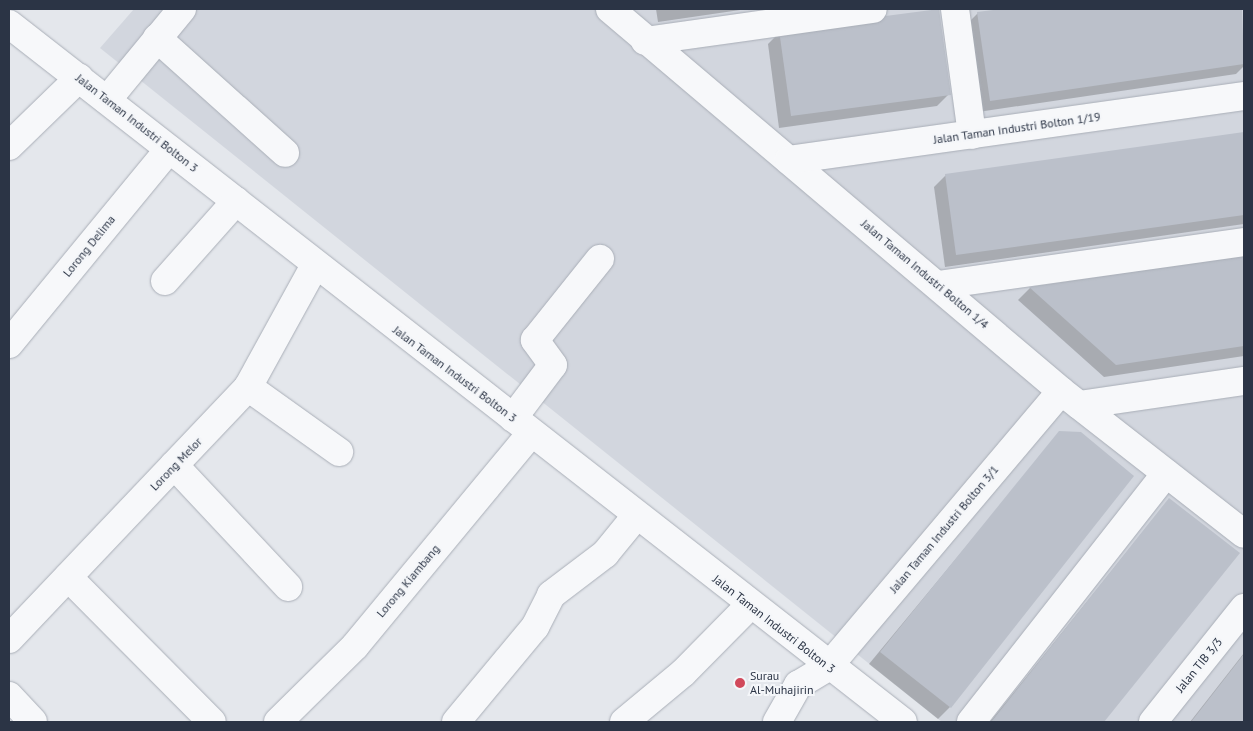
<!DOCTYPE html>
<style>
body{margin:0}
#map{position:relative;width:1253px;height:731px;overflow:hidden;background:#e4e7ec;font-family:"PT Sans",sans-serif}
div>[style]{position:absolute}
.built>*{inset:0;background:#d2d6de}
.shadow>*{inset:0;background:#0003}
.building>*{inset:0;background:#bbc0ca}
.roads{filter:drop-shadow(0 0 1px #a9aeb7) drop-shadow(0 0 1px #a9aeb7)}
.minor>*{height:28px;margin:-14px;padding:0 14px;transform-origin:14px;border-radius:14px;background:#f7f8fa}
.dots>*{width:14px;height:14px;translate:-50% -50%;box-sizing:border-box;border:2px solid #f4f6f9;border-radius:50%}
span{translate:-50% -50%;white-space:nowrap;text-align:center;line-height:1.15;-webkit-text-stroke:4px #f4f6f9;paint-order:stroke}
.street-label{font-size:12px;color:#2b3445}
.poi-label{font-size:12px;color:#2b3445}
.left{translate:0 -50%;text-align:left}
.frame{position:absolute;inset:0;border:10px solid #2b3445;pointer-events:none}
</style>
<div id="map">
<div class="built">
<div style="clip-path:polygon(134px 9px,1244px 9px,1244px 722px,942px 722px,100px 48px)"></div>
</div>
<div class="shadow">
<div style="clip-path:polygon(656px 9px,747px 9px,658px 22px)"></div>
<div style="clip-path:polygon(1009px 9px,1240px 9px,1244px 66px,1236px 74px,978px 112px,966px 25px,978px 13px)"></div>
<div style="clip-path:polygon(780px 32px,949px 94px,937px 106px,779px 128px,768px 44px)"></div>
<div style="clip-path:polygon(1244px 133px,1244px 224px,945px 267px,934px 187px,946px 175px)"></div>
<div style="clip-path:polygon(1244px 256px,1244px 356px,1104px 377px,1018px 300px,1030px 288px)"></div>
<div style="clip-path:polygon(1060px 433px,950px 707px,938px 719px,869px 664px)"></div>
<div style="clip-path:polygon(1169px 500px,1238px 554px,1102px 722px,990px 722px)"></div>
<div style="clip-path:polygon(1244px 653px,1244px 722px,1190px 722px)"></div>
</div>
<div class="building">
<div style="clip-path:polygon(939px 9px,951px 95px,791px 116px,779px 30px)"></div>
<div style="clip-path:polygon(1001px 9px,1242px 9px,1244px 64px,990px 101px,977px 12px)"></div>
<div style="clip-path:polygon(1244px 132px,1244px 215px,956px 255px,945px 174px)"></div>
<div style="clip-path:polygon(1244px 255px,1244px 346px,1116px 365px,1029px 287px)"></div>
<div style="clip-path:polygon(1059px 431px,1081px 432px,1134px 476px,951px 708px,880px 652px)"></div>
<div style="clip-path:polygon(1169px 498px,1240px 553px,1104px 722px,991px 722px)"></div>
<div style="clip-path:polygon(1244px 654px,1244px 722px,1191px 722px)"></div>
</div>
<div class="roads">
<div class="minor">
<div style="left:610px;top:9px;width:591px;rotate:40.26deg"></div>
<div style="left:1061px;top:391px;width:232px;rotate:38deg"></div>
<div style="left:955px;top:9px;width:127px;rotate:82.3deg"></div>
<div style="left:9px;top:24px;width:1134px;rotate:37.98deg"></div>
<div style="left:157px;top:38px;width:172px;rotate:41.9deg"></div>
<div style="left:645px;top:41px;width:230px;rotate:-8deg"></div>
<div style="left:107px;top:100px;width:118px;rotate:-50.5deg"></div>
<div style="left:9px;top:146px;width:98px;rotate:-44.2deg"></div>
<div style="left:789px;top:160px;width:459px;rotate:-8deg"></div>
<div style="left:165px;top:281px;width:107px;rotate:-48.4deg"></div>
<div style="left:939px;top:285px;width:308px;rotate:-8deg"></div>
<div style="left:9px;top:344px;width:252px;rotate:-50.6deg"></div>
<div style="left:248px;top:387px;width:112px;rotate:35.5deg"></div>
<div style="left:1079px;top:405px;width:167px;rotate:-8.3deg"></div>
<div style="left:513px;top:418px;width:66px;rotate:-53deg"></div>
<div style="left:553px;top:365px;width:31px;rotate:-126deg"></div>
<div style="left:535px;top:340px;width:104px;rotate:-51.3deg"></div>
<div style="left:174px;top:465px;width:167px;rotate:46.9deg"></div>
<div style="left:68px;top:577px;width:204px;rotate:45.2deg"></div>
<div style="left:9px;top:639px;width:347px;rotate:-46.5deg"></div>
<div style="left:248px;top:387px;width:137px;rotate:-61.2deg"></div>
<div style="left:9px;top:696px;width:35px;rotate:47deg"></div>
<div style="left:278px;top:722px;width:108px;rotate:-44.6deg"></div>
<div style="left:355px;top:646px;width:276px;rotate:-50.4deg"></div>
<div style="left:456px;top:722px;width:124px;rotate:-50.3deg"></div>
<div style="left:535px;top:627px;width:36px;rotate:-63deg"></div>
<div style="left:551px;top:595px;width:68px;rotate:-37.2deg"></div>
<div style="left:605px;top:554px;width:49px;rotate:-50.8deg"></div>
<div style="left:624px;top:722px;width:77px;rotate:-39.7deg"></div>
<div style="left:683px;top:673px;width:95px;rotate:-45.4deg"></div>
<div style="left:777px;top:722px;width:43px;rotate:-60.4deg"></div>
<div style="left:798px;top:685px;width:35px;rotate:-31deg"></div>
<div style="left:828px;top:667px;width:361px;rotate:-49.8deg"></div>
<div style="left:971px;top:722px;width:316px;rotate:-51.9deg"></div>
<div style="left:1153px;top:722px;width:146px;rotate:-51.4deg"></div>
</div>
</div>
<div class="dots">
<div style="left:740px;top:683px;background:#d1495b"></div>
</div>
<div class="street-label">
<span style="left:137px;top:123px;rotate:38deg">Jalan Taman Industri Bolton 3</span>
<span style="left:1017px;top:128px;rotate:-8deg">Jalan Taman Industri Bolton 1/19</span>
<span style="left:89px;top:246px;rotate:-51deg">Lorong Delima</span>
<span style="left:925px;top:274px;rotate:40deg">Jalan Taman Industri Bolton 1/4</span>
<span style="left:455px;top:374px;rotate:37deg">Jalan Taman Industri Bolton 3</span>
<span style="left:176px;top:464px;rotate:-46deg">Lorong Melor</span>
<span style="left:944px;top:529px;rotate:-50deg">Jalan Taman Industri Bolton 3/1</span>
<span style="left:408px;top:581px;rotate:-50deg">Lorong Kiambang</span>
<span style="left:774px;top:624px;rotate:38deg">Jalan Taman Industri Bolton 3</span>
<span style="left:1199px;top:665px;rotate:-51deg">Jalan TIB 3/3</span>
</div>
<div class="poi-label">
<span class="left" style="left:750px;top:683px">Surau<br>Al-Muhajirin</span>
</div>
<div class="frame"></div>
</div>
